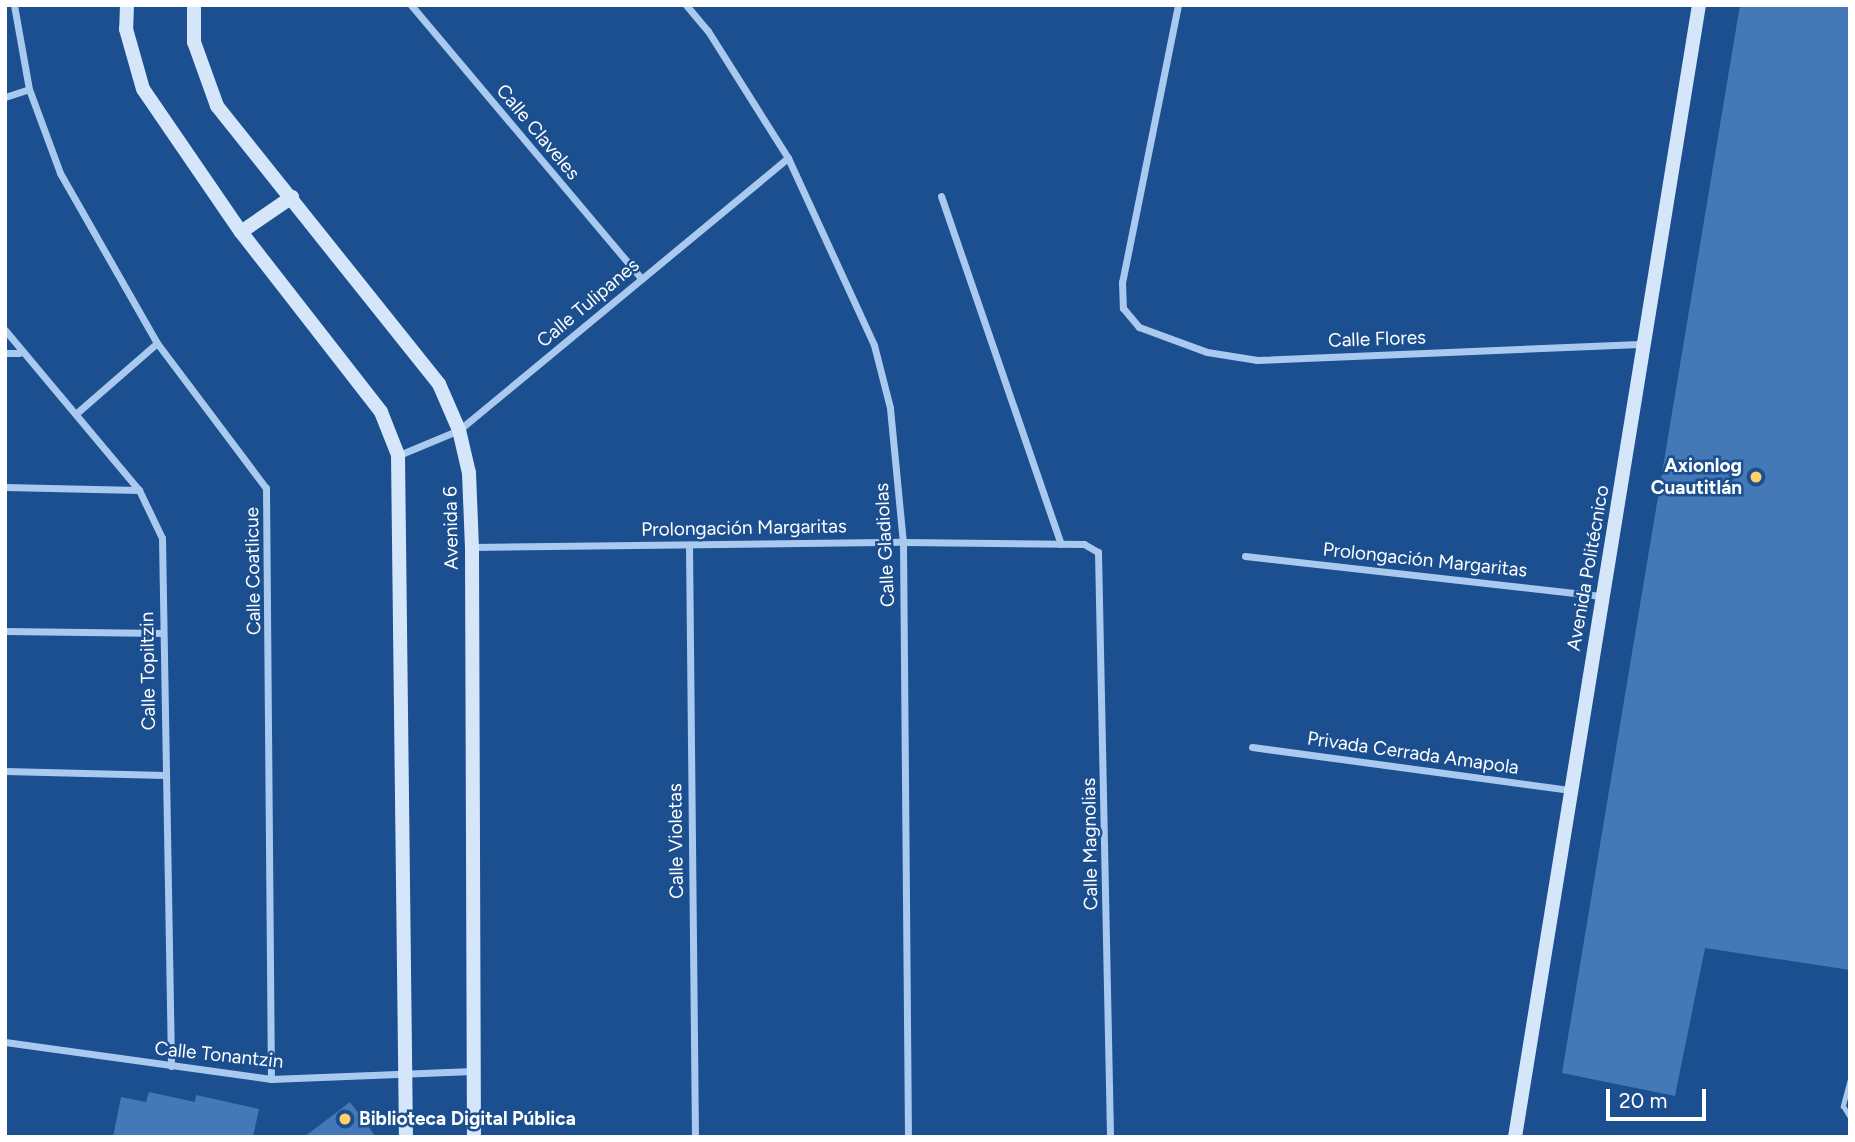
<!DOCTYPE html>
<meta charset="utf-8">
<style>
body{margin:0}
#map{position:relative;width:1855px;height:1142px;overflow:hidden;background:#1b4f8f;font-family:Figtree,sans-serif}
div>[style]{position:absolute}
.building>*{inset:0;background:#4478b7}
.lane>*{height:5px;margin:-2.5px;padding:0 2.5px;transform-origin:2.5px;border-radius:2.5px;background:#a9c9ee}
.street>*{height:7px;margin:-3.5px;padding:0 3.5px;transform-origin:3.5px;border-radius:3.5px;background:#a9c9ee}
.secondary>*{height:14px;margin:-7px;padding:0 7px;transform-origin:7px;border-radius:7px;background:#d6e6fa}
.dots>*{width:19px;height:19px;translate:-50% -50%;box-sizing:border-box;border:4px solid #1b4f8f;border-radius:50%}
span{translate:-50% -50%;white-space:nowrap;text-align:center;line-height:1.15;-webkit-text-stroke:5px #1b4f8f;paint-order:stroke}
.street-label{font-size:19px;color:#fff}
.poi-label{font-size:19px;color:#fff;font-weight:700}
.right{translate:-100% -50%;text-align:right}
.left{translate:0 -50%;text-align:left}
.frame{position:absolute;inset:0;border:7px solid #fff;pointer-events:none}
.scale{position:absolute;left:1606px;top:1089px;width:100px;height:32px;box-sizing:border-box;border:4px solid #fff;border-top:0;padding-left:9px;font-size:21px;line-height:24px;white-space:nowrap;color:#fff;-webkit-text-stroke:5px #1b4f8f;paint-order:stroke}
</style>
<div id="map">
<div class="building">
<div style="clip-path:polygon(1740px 5px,1850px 5px,1850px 970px,1705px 948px,1675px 1096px,1562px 1073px)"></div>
<div style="clip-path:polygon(149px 1092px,195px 1102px,196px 1095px,259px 1109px,253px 1137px,113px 1137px,121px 1097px,146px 1102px)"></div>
<div style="clip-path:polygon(350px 1102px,376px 1137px,304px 1137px)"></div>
</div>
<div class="lane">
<div style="left:1850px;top:1079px;width:28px;rotate:105deg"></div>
<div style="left:1843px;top:1106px;width:13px;rotate:58deg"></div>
</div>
<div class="street">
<div style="left:14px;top:5px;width:85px;rotate:79.9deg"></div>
<div style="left:29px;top:89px;width:90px;rotate:69.7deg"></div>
<div style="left:60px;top:173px;width:196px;rotate:60.3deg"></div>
<div style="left:157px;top:343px;width:181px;rotate:53.1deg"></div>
<div style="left:266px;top:488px;width:591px;rotate:89.52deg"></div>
<div style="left:411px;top:5px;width:358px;rotate:49.9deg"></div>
<div style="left:686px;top:5px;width:34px;rotate:50deg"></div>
<div style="left:708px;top:31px;width:150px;rotate:57.8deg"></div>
<div style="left:788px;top:158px;width:206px;rotate:65.3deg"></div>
<div style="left:874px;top:345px;width:65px;rotate:75.7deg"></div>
<div style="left:890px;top:408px;width:135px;rotate:84.5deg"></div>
<div style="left:903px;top:542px;width:595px;rotate:89.52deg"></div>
<div style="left:1178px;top:5px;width:283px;rotate:101.4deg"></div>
<div style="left:1122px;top:282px;width:26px;rotate:88deg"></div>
<div style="left:1123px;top:308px;width:25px;rotate:50deg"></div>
<div style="left:1139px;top:327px;width:72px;rotate:20.2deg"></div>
<div style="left:1207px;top:352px;width:51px;rotate:9.1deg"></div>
<div style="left:1257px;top:360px;width:389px;rotate:-2.4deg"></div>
<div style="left:5px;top:97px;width:25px;rotate:-18deg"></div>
<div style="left:941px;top:196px;width:368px;rotate:71deg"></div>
<div style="left:5px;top:330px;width:209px;rotate:50.1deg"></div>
<div style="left:139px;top:490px;width:53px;rotate:64.4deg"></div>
<div style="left:162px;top:538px;width:528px;rotate:89.02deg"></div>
<div style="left:5px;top:353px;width:14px"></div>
<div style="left:79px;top:411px;width:103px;rotate:-41.1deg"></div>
<div style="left:399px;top:455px;width:65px;rotate:-22.6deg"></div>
<div style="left:459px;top:430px;width:427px;rotate:-39.6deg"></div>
<div style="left:5px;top:487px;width:134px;rotate:1.3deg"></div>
<div style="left:689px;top:545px;width:592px;rotate:89.42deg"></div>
<div style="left:472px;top:547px;width:431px;rotate:-0.7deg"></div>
<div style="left:903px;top:542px;width:181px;rotate:0.6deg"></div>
<div style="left:1084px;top:544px;width:16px;rotate:30deg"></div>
<div style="left:1098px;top:552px;width:585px;rotate:88.82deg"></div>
<div style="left:1245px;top:556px;width:358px;rotate:6.4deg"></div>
<div style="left:5px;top:631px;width:158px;rotate:0.7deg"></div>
<div style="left:1252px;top:747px;width:322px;rotate:7.7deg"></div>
<div style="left:5px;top:771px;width:160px;rotate:1.4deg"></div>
<div style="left:5px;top:1042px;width:269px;rotate:7.9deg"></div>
<div style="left:271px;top:1079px;width:202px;rotate:-2.3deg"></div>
</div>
<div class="secondary">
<div style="left:127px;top:5px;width:24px;rotate:92deg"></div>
<div style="left:126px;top:29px;width:62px;rotate:74.2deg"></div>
<div style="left:143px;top:89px;width:173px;rotate:55.6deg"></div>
<div style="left:241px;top:232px;width:228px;rotate:52.1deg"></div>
<div style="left:381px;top:412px;width:46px;rotate:68.4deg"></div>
<div style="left:398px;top:455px;width:682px;rotate:89.33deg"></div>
<div style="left:194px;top:5px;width:37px;rotate:90deg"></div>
<div style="left:194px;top:42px;width:68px;rotate:70.2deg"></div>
<div style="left:217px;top:106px;width:356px;rotate:51.4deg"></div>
<div style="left:439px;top:384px;width:50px;rotate:66.5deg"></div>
<div style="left:459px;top:430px;width:44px;rotate:76.9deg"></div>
<div style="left:469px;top:473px;width:74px;rotate:87.7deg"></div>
<div style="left:472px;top:547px;width:590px;rotate:89.81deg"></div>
<div style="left:241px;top:232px;width:62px;rotate:-34.5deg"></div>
<div style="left:1515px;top:1137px;width:1147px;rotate:-80.77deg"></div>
</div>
<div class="dots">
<div style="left:1756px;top:477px;background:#ffd166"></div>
<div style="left:345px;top:1119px;background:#ffd166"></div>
</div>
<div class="street-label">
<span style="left:538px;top:132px;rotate:50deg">Calle Claveles</span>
<span style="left:588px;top:303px;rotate:-40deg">Calle Tulipanes</span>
<span style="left:1377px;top:339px;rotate:-2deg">Calle Flores</span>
<span style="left:451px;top:528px;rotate:-91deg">Avenida 6</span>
<span style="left:744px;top:528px;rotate:-1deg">Prolongación Margaritas</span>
<span style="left:885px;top:545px;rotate:-93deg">Calle Gladiolas</span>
<span style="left:1425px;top:560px;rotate:6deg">Prolongación Margaritas</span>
<span style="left:1588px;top:568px;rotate:-80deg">Avenida Politécnico</span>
<span style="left:253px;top:571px;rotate:-91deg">Calle Coatlicue</span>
<span style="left:148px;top:671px;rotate:-91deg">Calle Topiltzin</span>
<span style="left:1413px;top:753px;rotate:8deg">Privada Cerrada Amapola</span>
<span style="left:676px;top:841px;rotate:-91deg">Calle Violetas</span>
<span style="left:1090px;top:844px;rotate:-91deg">Calle Magnolias</span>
<span style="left:219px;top:1055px;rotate:6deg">Calle Tonantzin</span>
</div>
<div class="poi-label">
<span class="right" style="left:1742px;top:477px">Axionlog<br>Cuautitlán</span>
<span class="left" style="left:359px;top:1119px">Biblioteca Digital Pública</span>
</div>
<div class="frame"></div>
<div class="scale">20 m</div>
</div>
